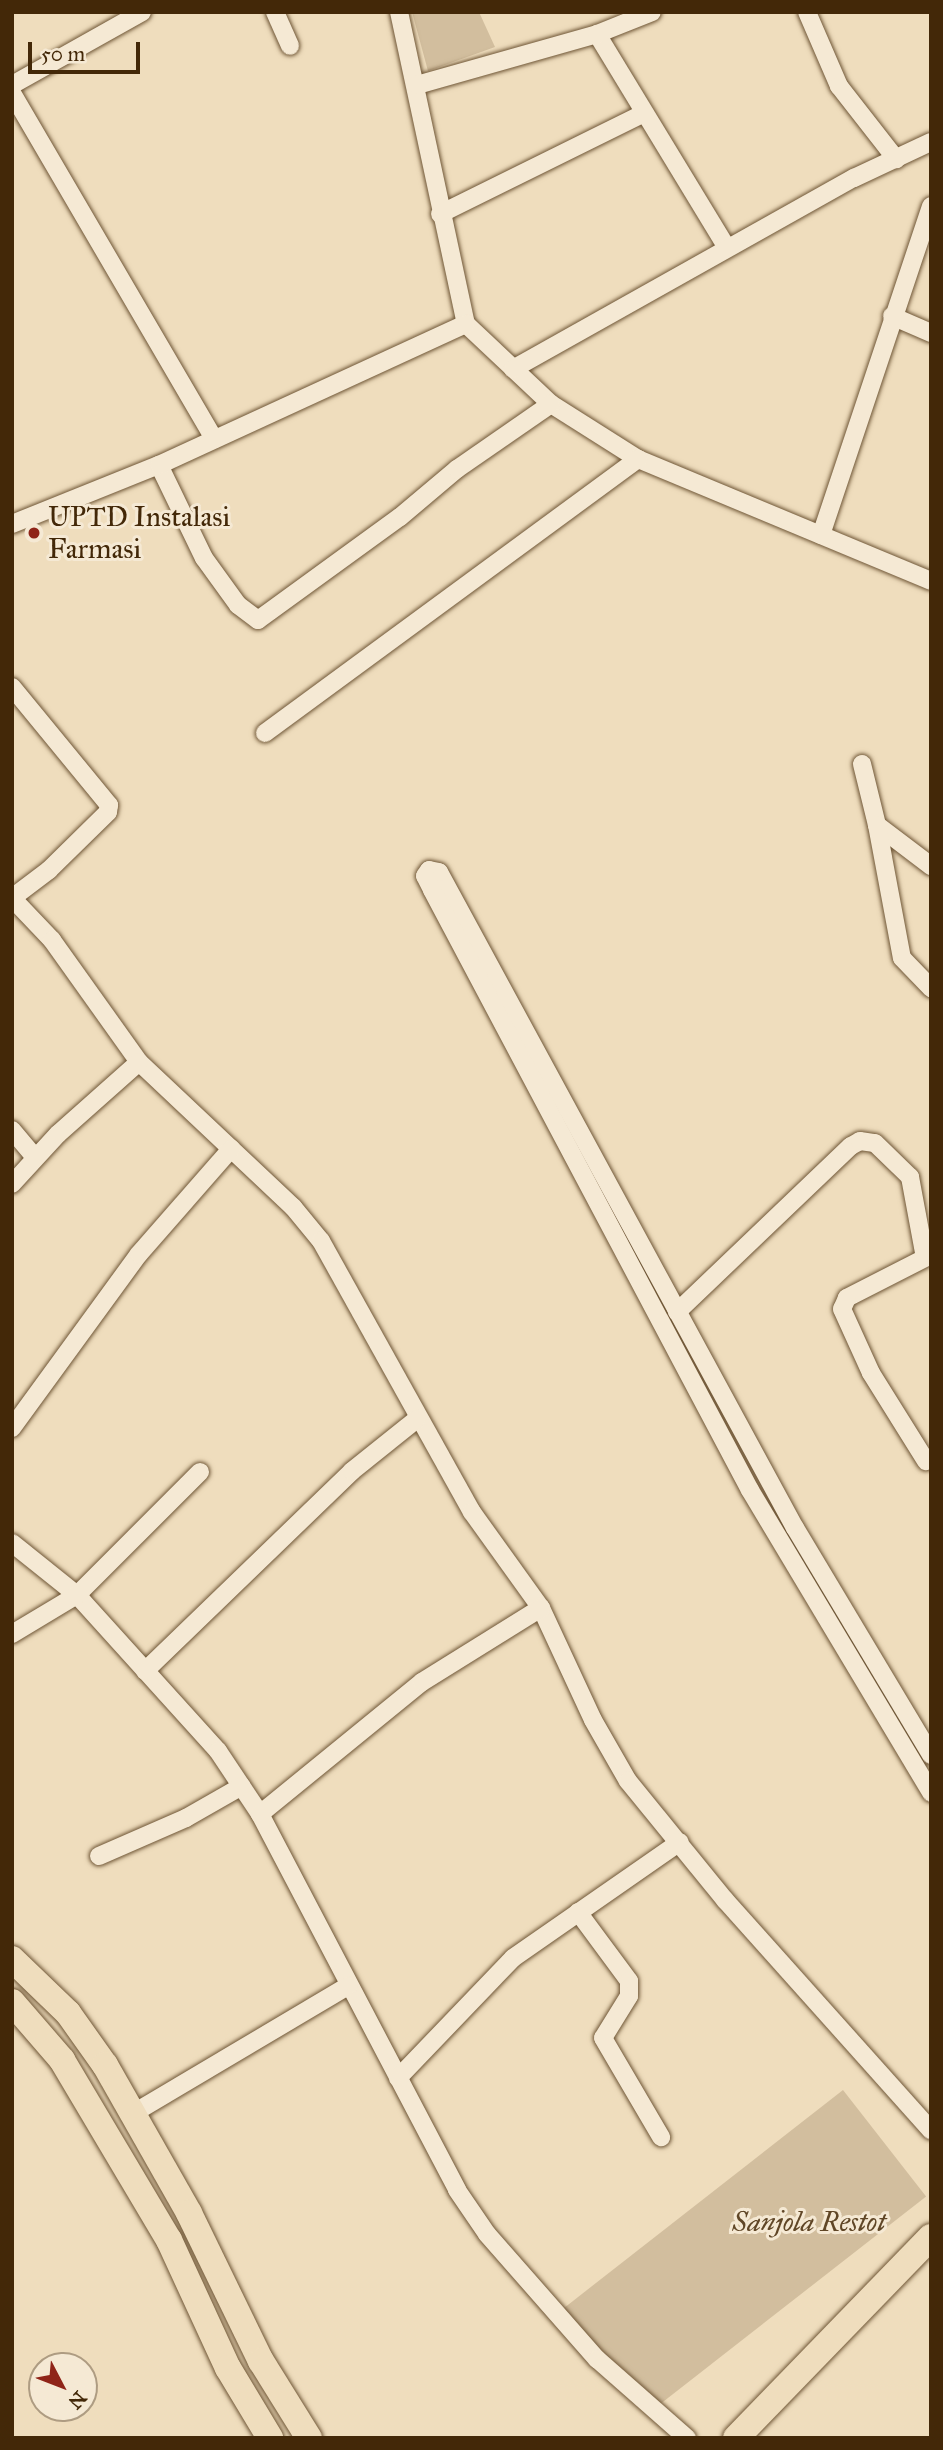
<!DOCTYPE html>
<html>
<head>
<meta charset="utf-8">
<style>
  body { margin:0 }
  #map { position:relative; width:943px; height:2450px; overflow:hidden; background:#efddbd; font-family:"IM FELL Great Primer",serif }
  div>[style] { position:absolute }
  .green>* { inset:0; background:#d2be9e; transform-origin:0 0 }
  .roads { filter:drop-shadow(0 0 2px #6e5535) drop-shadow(0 0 2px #6e5535) }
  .minor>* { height:18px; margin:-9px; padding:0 9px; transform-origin:9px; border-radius:9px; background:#f5e9d4 }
  .highway>* { height:26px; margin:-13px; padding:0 13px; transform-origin:13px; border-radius:13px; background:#efddbd }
  .dots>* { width:19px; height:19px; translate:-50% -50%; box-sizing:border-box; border:4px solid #f5e9d4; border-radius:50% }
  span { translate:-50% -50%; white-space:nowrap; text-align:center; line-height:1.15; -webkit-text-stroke:6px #f5e9d4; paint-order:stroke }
  .poi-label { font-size:28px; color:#432808 }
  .left { translate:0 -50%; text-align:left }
  .park-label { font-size:28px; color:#604626; font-style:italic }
  .frame { position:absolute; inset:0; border:14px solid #432808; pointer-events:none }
  .north { position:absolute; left:28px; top:2352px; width:70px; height:70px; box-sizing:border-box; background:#f5e9d4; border:2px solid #ae9c82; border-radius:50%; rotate:132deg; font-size:19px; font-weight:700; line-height:28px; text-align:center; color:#432808 }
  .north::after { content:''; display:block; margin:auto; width:24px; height:32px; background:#8f2418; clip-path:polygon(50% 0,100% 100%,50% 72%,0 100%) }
  .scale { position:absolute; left:28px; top:42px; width:112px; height:32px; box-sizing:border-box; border:4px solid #432808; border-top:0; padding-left:9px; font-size:21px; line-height:24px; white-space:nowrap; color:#432808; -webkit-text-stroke:5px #f5e9d4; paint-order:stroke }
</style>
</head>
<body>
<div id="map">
  <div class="green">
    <div style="clip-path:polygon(412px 12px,479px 12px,495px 47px,428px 71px)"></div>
    <div style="left:843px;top:2090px;width:135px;height:354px;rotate:52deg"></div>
  </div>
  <div class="roads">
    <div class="minor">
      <div style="left:275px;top:12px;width:37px;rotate:66deg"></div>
      <div style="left:399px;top:12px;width:319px;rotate:77.9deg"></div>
      <div style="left:466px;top:324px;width:117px;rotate:43.3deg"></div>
      <div style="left:551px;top:404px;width:103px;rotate:32.3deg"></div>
      <div style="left:638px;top:459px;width:317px;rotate:22.6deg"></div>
      <div style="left:807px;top:12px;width:81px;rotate:66.6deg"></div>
      <div style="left:839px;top:86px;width:93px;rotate:52deg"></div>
      <div style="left:597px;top:34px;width:250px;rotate:58.7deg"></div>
      <div style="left:12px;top:85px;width:149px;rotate:-29.3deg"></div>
      <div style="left:417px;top:85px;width:187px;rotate:-15.8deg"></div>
      <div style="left:597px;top:34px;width:59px;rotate:-21.8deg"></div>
      <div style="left:12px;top:93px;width:401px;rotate:59.7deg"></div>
      <div style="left:440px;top:214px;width:228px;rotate:-26.3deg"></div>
      <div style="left:892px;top:316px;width:43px;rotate:23.6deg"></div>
      <div style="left:513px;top:369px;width:391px;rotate:-29.3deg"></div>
      <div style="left:854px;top:178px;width:85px;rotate:-25.1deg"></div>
      <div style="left:159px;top:465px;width:103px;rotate:64.2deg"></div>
      <div style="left:204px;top:558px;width:58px;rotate:54.1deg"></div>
      <div style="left:238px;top:605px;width:25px;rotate:37deg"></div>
      <div style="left:258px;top:620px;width:175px;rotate:-36deg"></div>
      <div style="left:400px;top:517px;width:75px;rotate:-40.1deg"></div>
      <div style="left:457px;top:469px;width:114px;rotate:-34.7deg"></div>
      <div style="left:12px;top:524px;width:158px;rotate:-21.9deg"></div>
      <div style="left:159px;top:465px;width:338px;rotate:-24.7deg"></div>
      <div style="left:821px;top:535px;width:347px;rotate:-71.5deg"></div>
      <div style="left:12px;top:687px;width:153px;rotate:50.6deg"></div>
      <div style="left:109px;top:805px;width:7px;rotate:98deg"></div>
      <div style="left:108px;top:812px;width:83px;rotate:135.5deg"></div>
      <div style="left:49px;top:870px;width:46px;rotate:142.9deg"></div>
      <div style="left:265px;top:733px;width:463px;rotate:-36.3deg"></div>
      <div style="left:862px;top:764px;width:63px;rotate:76.2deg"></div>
      <div style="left:931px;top:866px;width:68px;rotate:-142.8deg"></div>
      <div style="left:877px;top:825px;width:135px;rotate:79.4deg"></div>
      <div style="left:902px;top:958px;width:42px;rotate:46deg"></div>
      <div style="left:12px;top:898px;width:58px;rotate:46.4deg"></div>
      <div style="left:52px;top:940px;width:150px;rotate:54.5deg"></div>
      <div style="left:139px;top:1062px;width:212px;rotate:43.3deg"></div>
      <div style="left:293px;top:1207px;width:44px;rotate:50.5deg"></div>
      <div style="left:321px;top:1241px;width:310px;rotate:60.9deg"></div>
      <div style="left:472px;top:1512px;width:118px;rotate:54.3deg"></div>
      <div style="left:541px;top:1608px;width:123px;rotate:65.1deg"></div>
      <div style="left:593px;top:1720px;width:70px;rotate:60.2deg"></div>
      <div style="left:628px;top:1781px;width:154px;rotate:50.8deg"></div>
      <div style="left:725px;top:1900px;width:309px;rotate:48.2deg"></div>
      <div style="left:12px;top:1130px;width:35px;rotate:50deg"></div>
      <div style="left:12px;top:1184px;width:68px;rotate:-47.4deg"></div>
      <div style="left:58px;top:1134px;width:108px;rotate:-41.6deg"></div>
      <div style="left:677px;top:1312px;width:240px;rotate:-43.7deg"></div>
      <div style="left:851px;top:1146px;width:10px;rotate:-29deg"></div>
      <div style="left:860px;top:1141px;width:15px;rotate:8deg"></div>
      <div style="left:875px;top:1143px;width:49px;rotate:44.2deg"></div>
      <div style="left:910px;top:1177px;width:82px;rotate:79.5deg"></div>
      <div style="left:925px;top:1258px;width:88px;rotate:152.9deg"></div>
      <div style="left:847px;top:1298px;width:12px;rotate:114deg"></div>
      <div style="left:842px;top:1309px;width:70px;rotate:65.6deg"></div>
      <div style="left:871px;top:1373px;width:104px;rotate:58deg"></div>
      <div style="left:12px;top:1428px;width:215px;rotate:-53.9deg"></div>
      <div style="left:139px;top:1254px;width:140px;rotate:-48.8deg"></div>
      <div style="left:12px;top:1543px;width:83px;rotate:38.7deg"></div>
      <div style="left:77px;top:1595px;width:210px;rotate:47.9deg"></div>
      <div style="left:218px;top:1751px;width:76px;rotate:56.3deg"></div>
      <div style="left:260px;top:1814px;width:424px;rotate:62.3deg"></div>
      <div style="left:457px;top:2190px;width:53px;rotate:55.7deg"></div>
      <div style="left:487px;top:2234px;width:167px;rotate:48.7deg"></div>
      <div style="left:597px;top:2359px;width:120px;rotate:41.3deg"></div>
      <div style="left:12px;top:1634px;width:76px;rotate:-31deg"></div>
      <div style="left:77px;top:1595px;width:174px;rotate:-45deg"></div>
      <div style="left:145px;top:1671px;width:288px;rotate:-44deg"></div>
      <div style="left:352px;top:1471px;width:83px;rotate:-38.7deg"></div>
      <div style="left:931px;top:1755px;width:265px;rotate:-120.9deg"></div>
      <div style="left:795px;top:1528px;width:746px;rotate:-118.49deg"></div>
      <div style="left:439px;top:872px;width:10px;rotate:-169deg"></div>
      <div style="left:429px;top:870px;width:7px;rotate:124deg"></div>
      <div style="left:425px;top:876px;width:16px;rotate:63deg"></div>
      <div style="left:432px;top:890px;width:679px;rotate:62.08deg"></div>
      <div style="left:750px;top:1490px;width:353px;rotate:59.1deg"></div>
      <div style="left:260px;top:1814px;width:209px;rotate:-39.2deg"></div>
      <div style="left:422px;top:1682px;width:140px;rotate:-31.9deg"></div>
      <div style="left:99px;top:1856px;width:95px;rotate:-23.6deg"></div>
      <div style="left:186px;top:1818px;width:64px;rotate:-29.7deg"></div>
      <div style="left:578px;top:1912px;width:86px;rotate:53.5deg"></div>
      <div style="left:629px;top:1981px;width:15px;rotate:90deg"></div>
      <div style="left:629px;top:1996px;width:49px;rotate:121.8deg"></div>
      <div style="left:603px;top:2038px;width:115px;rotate:59.6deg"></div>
      <div style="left:398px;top:2078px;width:166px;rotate:-46.2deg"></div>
      <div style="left:513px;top:1958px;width:203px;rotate:-34.8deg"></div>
      <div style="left:134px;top:2113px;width:249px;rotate:-30.7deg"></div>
    </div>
    <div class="highway">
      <div style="left:12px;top:1959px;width:78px;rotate:44deg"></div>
      <div style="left:68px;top:2013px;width:64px;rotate:54.6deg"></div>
      <div style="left:105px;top:2065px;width:170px;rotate:60.4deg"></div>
      <div style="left:189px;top:2213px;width:165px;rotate:64.1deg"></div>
      <div style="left:261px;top:2361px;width:91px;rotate:58.1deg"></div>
      <div style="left:12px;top:2002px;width:77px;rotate:49.2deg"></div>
      <div style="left:62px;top:2060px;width:209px;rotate:59.3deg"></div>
      <div style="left:169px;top:2240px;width:141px;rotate:65.3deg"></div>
      <div style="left:228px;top:2368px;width:82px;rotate:59deg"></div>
      <div style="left:736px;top:2438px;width:280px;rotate:-45.9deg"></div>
    </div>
  </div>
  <div class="dots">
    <div style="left:34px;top:533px;background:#8f2418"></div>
  </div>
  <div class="poi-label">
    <span class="left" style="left:48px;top:533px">UPTD Instalasi<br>Farmasi</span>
  </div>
  <div class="park-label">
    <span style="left:809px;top:2222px">Sanjola Restot</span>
  </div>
  <div class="frame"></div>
  <div class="north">N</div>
  <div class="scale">50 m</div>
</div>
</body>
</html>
